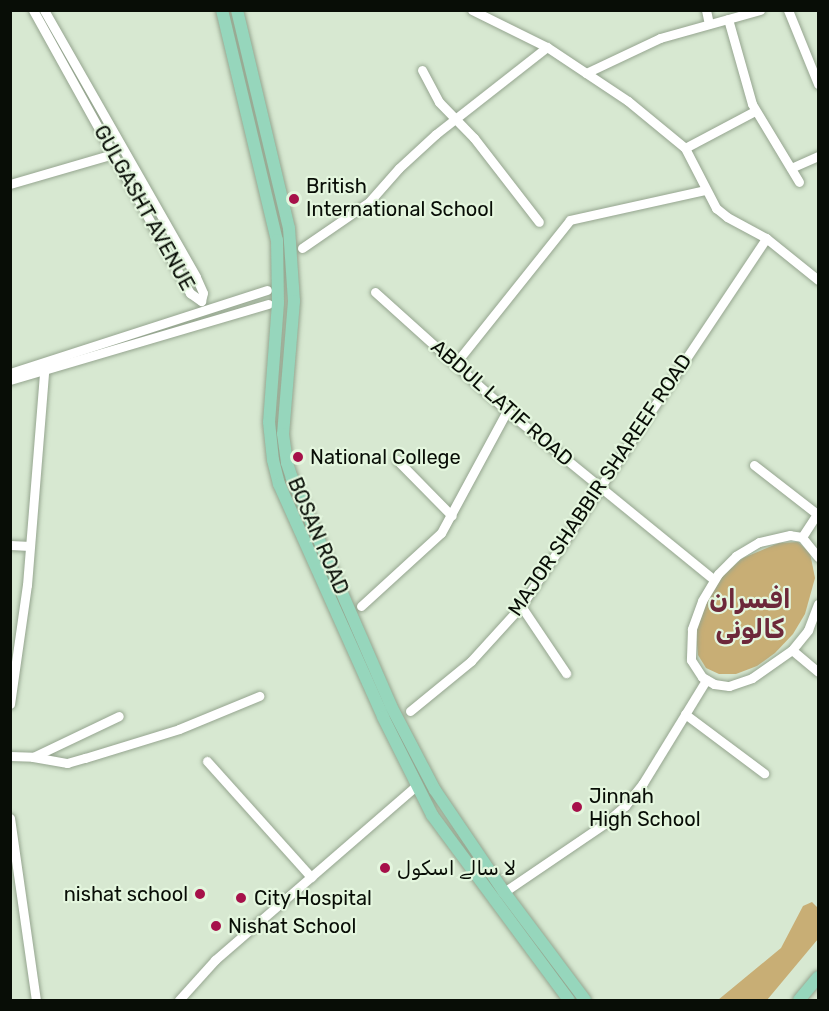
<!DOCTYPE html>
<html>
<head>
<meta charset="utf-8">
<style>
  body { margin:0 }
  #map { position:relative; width:829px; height:1011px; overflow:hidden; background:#d7e8d1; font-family:Rubik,"Noto Naskh Arabic",sans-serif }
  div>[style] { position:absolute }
  .green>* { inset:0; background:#c8ae75 }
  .roads { filter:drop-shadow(0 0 2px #95a58f) drop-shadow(0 0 2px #95a58f) }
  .minor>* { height:9px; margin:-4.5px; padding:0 4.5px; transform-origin:4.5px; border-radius:4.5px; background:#fff }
  .major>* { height:12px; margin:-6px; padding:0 6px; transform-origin:6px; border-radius:6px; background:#96d6bc }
  .dots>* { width:16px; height:16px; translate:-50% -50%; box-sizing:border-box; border:3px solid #e4f6de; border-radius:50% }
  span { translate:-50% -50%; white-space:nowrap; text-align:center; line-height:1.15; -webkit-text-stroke:4.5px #e4f6de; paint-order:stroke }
  .poi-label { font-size:20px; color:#080d06 }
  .left { translate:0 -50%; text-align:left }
  .right { translate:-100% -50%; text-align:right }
  .street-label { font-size:20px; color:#080d06 }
  .district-label { font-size:26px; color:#6d283a; font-weight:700 }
  .frame { position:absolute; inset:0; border:12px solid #080d06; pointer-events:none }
</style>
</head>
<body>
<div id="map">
  <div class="green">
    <div style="clip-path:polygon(798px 542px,810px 553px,815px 578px,805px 614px,793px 634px,775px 653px,757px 666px,736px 674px,719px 674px,706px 668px,698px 655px,696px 633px,699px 616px,718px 579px,743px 558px,779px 543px)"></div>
    <div style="clip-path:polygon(812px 902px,818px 908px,818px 939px,767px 1000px,718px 1000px,781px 948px,803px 906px)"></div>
  </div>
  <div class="roads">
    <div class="minor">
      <div style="left:33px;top:10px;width:324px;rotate:61deg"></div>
      <div style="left:190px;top:293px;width:14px;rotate:36deg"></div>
      <div style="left:44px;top:10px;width:307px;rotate:60.3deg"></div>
      <div style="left:196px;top:277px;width:17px;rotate:66deg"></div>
      <div style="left:203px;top:293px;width:8px;rotate:104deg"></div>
      <div style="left:472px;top:10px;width:84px;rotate:26.3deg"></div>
      <div style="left:547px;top:47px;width:97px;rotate:33.7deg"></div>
      <div style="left:628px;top:101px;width:74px;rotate:39.5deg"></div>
      <div style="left:685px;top:148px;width:68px;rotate:62.7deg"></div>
      <div style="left:716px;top:208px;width:14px;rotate:39deg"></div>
      <div style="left:727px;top:217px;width:44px;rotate:28.3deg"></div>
      <div style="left:766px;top:238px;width:67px;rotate:38.9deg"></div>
      <div style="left:706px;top:10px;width:14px;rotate:78deg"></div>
      <div style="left:788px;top:10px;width:80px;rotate:67.9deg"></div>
      <div style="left:728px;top:19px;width:88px;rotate:74.2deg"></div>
      <div style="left:752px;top:104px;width:91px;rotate:58.9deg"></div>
      <div style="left:422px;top:70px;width:36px;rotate:62deg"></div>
      <div style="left:439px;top:102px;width:50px;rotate:45.8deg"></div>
      <div style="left:474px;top:138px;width:106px;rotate:52.3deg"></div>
      <div style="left:586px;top:73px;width:82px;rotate:-25.3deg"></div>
      <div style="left:660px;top:38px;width:104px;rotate:-15.6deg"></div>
      <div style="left:685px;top:148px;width:79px;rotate:-27.9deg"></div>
      <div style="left:791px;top:168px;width:30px;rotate:-24deg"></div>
      <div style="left:10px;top:184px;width:107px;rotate:-16.2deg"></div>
      <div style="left:302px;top:248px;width:81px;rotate:-34.5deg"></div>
      <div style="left:369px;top:202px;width:45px;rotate:-48.6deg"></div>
      <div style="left:399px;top:168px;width:50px;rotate:-42.6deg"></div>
      <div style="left:436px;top:134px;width:141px;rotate:-38.1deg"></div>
      <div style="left:375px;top:292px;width:178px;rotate:42deg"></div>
      <div style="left:507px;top:411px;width:267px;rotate:39.2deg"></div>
      <div style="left:455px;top:364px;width:184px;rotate:-51.4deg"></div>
      <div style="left:570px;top:220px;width:138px;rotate:-12.5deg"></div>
      <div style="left:10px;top:373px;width:270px;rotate:-17.9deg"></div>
      <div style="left:10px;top:380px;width:269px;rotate:-16.4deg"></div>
      <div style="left:397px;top:460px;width:78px;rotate:45.5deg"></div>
      <div style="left:754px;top:465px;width:80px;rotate:37.9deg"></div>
      <div style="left:802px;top:537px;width:30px;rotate:-57deg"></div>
      <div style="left:10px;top:545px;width:20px;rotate:3deg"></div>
      <div style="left:818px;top:557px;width:26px;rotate:-129deg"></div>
      <div style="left:802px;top:537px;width:12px;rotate:-171deg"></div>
      <div style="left:790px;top:535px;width:32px;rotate:167deg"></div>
      <div style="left:759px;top:542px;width:27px;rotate:149deg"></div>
      <div style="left:736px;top:556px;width:25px;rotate:135deg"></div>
      <div style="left:718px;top:574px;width:31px;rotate:121deg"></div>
      <div style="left:702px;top:601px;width:30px;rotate:110deg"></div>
      <div style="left:692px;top:629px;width:31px;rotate:92deg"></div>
      <div style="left:691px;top:660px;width:20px;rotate:57deg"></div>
      <div style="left:702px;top:677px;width:14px;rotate:30deg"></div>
      <div style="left:714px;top:684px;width:15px;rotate:8deg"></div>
      <div style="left:729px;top:686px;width:24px;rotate:-19deg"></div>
      <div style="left:752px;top:678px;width:49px;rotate:-35deg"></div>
      <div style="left:792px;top:650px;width:26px;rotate:-51deg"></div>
      <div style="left:808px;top:630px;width:28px;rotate:-69deg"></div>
      <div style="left:361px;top:606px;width:108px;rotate:-42.4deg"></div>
      <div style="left:441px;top:533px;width:139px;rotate:-61.6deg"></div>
      <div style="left:521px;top:606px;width:81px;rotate:56.1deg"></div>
      <div style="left:792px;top:650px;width:34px;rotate:40deg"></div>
      <div style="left:10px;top:704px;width:120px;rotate:-81.9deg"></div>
      <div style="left:27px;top:585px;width:223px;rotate:-85.4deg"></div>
      <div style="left:410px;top:711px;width:79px;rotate:-39.3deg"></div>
      <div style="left:471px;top:661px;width:74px;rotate:-47.7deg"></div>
      <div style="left:521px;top:606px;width:442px;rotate:-56.3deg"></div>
      <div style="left:685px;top:714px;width:99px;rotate:36.8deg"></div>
      <div style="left:10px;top:756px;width:23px;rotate:2deg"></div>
      <div style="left:33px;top:757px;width:95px;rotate:-25.5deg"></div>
      <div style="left:33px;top:757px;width:35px;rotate:10deg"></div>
      <div style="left:67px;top:763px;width:19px;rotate:-16deg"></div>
      <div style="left:85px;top:758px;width:98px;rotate:-17.1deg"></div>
      <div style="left:179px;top:729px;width:87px;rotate:-22.4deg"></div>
      <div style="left:207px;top:761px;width:156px;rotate:48.1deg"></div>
      <div style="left:10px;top:818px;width:184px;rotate:81.9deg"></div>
      <div style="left:504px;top:892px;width:121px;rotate:-34.2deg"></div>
      <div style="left:604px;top:824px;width:28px;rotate:-41deg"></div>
      <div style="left:625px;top:806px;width:29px;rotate:-52deg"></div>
      <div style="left:643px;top:783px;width:121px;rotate:-58.5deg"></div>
      <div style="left:179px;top:1000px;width:54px;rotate:-48deg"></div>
      <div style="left:215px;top:960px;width:266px;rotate:-40.9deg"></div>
    </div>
    <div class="major">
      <div style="left:222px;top:10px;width:236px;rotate:76.6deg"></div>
      <div style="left:277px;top:240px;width:63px;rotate:89.1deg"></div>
      <div style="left:278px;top:303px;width:119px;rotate:94.3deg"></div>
      <div style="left:269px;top:422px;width:38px;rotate:84deg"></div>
      <div style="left:273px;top:460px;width:25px;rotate:76deg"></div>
      <div style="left:279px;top:484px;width:255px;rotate:65.9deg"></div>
      <div style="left:383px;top:717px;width:110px;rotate:63.4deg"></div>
      <div style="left:432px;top:815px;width:230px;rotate:53.5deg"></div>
      <div style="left:237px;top:10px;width:224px;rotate:76.6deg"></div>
      <div style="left:289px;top:228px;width:73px;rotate:86.1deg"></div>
      <div style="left:294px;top:301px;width:133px;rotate:94.7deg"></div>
      <div style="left:283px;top:434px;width:29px;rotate:82deg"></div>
      <div style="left:287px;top:463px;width:16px;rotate:72deg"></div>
      <div style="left:292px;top:478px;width:249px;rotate:66.5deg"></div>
      <div style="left:391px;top:706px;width:95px;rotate:62.4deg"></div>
      <div style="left:435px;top:790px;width:123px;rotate:55.9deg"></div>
      <div style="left:504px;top:892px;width:135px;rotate:53.1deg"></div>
      <div style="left:799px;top:1000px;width:30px;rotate:-50deg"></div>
    </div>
  </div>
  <div class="dots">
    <div style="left:294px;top:199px;background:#a6114a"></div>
    <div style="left:298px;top:457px;background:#a6114a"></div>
    <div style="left:577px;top:807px;background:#a6114a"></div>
    <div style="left:385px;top:868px;background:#a6114a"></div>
    <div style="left:200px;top:894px;background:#a6114a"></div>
    <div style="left:241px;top:898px;background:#a6114a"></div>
    <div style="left:216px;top:926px;background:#a6114a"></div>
  </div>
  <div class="poi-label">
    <span class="left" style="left:306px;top:198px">British<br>International School</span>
    <span class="left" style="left:310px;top:457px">National College</span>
    <span class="left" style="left:589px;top:808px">Jinnah<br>High School</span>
    <span class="left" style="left:397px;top:868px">لا سالے اسکول</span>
    <span class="right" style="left:188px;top:894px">nishat school</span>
    <span class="left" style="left:254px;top:898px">City Hospital</span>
    <span class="left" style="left:228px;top:926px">Nishat School</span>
  </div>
  <div class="street-label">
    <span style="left:144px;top:208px;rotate:61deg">GULGASHT AVENUE</span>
    <span style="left:502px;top:403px;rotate:41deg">ABDUL LATIF ROAD</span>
    <span style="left:600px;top:485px;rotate:-56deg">MAJOR SHABBIR SHAREEF ROAD</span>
    <span style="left:318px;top:536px;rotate:67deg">BOSAN ROAD</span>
  </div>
  <div class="district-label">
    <span style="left:750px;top:615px">افسران<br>کالونی</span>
  </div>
  <div class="frame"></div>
</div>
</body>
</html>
